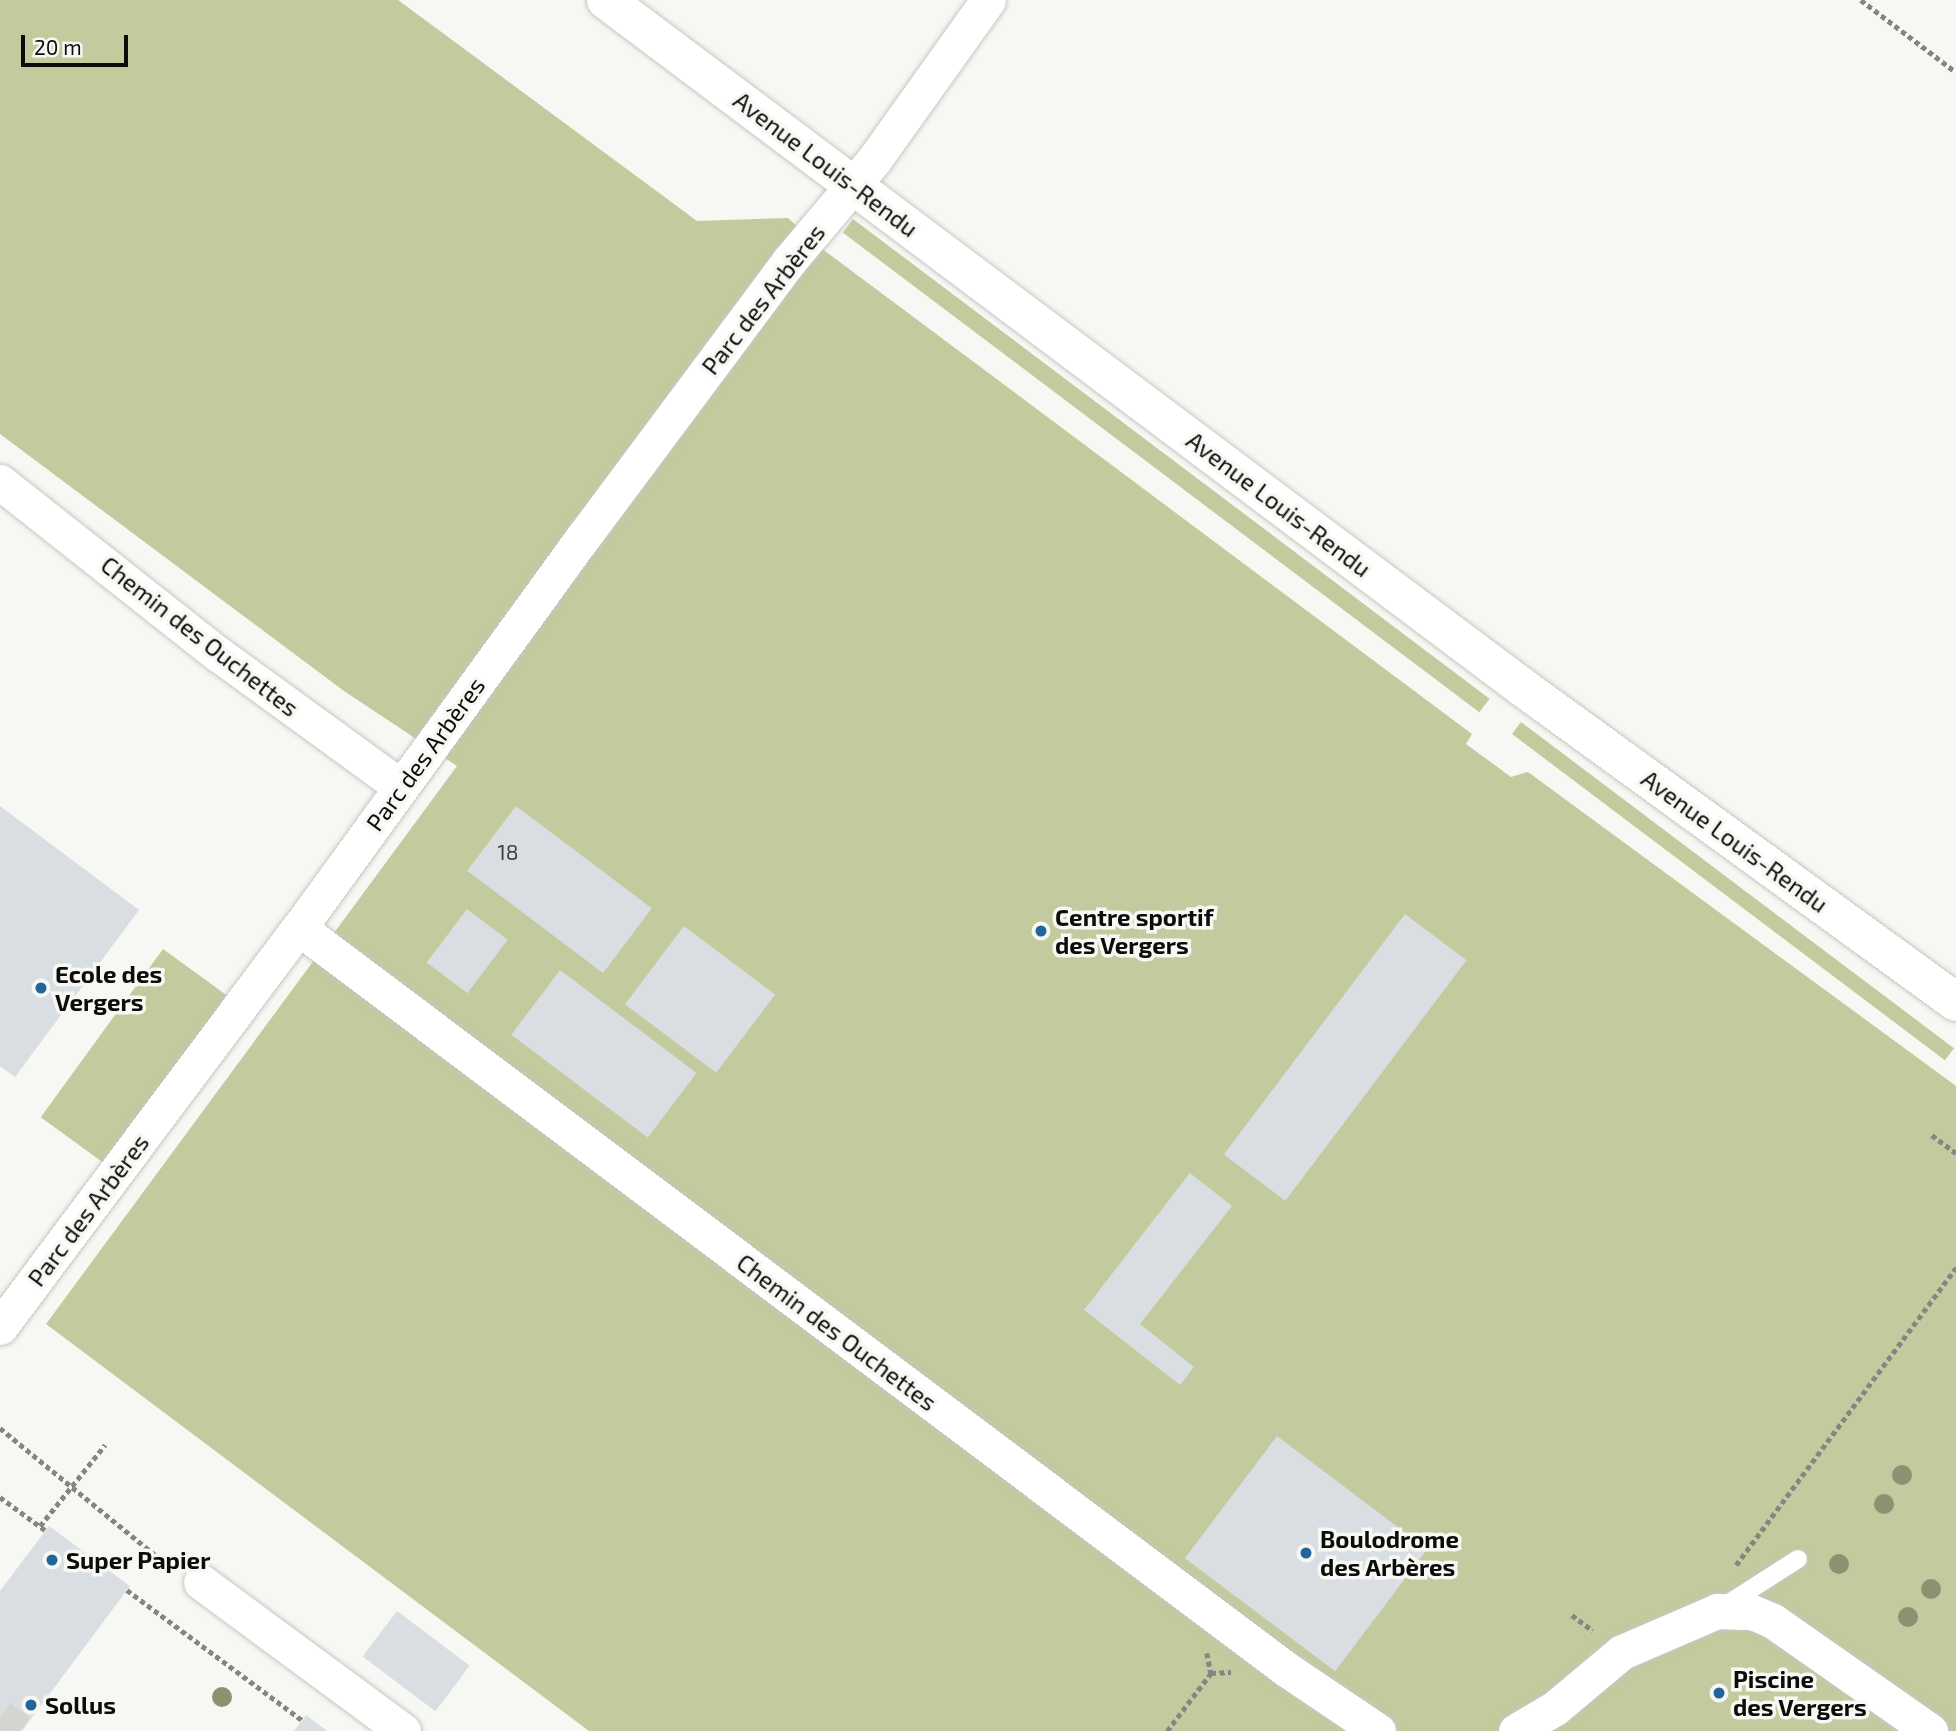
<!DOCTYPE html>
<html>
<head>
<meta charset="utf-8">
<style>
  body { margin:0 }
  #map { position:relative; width:1956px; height:1731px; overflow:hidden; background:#f7f8f3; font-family:"Exo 2",sans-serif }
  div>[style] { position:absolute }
  .green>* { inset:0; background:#c3ca9d; transform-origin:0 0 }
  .building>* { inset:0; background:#d9dee2; transform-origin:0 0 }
  .street-tunnel>* { height:35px; margin-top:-17.5px; transform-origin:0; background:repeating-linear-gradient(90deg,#d4d5d0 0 35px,transparent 0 53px) }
  .path>* { height:4.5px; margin-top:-2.25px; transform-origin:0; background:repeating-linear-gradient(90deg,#858682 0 5px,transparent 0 8.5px) }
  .roads { filter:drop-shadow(0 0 2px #c6c7c1) drop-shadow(0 0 2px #c6c7c1) }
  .lane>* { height:18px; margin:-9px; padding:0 9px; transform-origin:9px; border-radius:9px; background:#fff }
  .street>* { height:35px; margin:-17.5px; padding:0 17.5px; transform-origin:17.5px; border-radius:17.5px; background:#fff }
  .secondary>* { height:38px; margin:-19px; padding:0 19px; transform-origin:19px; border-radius:19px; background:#fff }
  .trees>* { width:20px; height:20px; margin:-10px; border-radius:50%; background:#8e9171 }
  .dots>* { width:19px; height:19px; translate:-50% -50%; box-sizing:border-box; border:4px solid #f7f8f3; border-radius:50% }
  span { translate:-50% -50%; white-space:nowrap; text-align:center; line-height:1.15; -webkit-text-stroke:7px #f7f8f3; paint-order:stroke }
  .number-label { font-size:21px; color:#3f4040 }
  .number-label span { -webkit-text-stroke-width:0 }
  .street-label { font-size:24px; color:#0c0c0a }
  .poi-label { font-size:24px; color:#0c0c0a; font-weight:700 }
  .left { translate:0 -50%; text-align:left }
  .scale { position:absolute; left:21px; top:35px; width:107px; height:32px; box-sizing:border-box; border:4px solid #0c0c0a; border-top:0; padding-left:9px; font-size:21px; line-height:24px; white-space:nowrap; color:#0c0c0a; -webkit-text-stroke:5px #f7f8f3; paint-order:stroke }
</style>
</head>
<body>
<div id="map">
  <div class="green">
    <div style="clip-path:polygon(0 0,398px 0,697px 221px,788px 218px,825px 251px,1472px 734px,1466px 744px,1511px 777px,1528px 772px,1956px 1086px,1956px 1731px,589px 1731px,46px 1324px,457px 766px,344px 691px,0 434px)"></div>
    <div style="left:853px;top:219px;width:797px;height:17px;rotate:37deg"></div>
    <div style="left:1521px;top:722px;width:542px;height:15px;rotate:37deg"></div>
    <div style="left:163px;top:949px;width:83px;height:208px;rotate:36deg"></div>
  </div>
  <div class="building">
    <div style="clip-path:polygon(0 806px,139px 910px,15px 1077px,0 1066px)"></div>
    <div style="left:516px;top:806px;width:170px;height:81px;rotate:37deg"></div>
    <div style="left:467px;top:909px;width:51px;height:67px;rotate:37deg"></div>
    <div style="left:1405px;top:914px;width:77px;height:301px;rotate:37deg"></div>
    <div style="left:684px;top:926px;width:114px;height:98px;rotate:37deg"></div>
    <div style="left:560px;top:970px;width:171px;height:81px;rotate:37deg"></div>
    <div style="clip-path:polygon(1190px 1173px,1232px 1206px,1140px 1324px,1194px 1367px,1180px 1385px,1084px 1310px)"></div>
    <div style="left:1277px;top:1436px;width:188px;height:153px;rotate:37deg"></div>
    <div style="clip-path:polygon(49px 1526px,130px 1586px,22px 1731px,0 1731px,0 1591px)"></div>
    <div style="left:397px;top:1611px;width:91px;height:57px;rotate:37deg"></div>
    <div style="clip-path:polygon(306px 1715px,327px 1731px,294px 1731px)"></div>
  </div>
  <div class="street-tunnel">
    <div style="left:0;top:1717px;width:24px;rotate:36deg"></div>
  </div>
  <div class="path">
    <div style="left:1861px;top:0;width:119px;rotate:37.2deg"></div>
    <div style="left:1932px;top:1135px;width:30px;rotate:37deg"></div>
    <div style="left:0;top:1428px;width:220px;rotate:39.3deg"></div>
    <div style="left:0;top:1497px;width:56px;rotate:36.3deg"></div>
    <div style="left:40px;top:1526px;width:104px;rotate:-51.3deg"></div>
    <div style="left:1736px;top:1565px;width:370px;rotate:-53.5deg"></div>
    <div style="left:127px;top:1590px;width:218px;rotate:36.6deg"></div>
    <div style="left:1572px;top:1615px;width:26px;rotate:37deg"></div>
    <div style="left:1207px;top:1653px;width:20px;rotate:79deg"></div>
    <div style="left:1167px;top:1731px;width:73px;rotate:-52.8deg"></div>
    <div style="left:1211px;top:1673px;width:20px;rotate:-3deg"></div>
  </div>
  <div class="roads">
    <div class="lane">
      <div style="left:1723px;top:1607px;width:89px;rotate:-32.6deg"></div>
    </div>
    <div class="street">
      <div style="left:0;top:482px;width:278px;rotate:38.3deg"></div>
      <div style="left:218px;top:654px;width:226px;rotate:36deg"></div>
      <div style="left:299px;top:928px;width:1234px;rotate:36.9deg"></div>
      <div style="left:1286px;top:1669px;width:111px;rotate:34deg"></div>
      <div style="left:0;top:1327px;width:499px;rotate:-53.2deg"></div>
      <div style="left:299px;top:928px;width:485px;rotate:-54deg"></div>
      <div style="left:584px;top:536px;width:343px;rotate:-53.3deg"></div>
      <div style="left:789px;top:261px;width:132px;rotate:-49.9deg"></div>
      <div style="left:874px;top:160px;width:196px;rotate:-54.5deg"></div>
      <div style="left:201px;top:1582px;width:251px;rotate:36.4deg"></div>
      <div style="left:1516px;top:1731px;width:45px;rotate:-30.5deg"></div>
      <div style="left:1555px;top:1708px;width:87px;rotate:-39.9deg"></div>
      <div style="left:1622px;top:1652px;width:103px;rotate:-23.3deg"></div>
      <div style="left:1717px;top:1611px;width:35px;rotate:2deg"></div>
      <div style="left:1752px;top:1612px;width:23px;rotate:23deg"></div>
      <div style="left:1773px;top:1621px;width:192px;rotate:35deg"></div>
    </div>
    <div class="secondary">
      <div style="left:606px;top:0;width:1145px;rotate:36.87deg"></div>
      <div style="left:1522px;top:687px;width:536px;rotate:35.97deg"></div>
    </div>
  </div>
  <div class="trees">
    <div style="left:1902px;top:1475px"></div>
    <div style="left:1884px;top:1504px"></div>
    <div style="left:1839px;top:1564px"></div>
    <div style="left:1931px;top:1589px"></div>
    <div style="left:1908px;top:1617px"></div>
    <div style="left:222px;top:1697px"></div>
  </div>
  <div class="dots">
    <div style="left:1041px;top:931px;background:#21659a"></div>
    <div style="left:41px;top:988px;background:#21659a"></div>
    <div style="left:1306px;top:1553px;background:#21659a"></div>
    <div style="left:52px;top:1560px;background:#21659a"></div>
    <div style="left:1719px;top:1693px;background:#21659a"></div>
    <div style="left:31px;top:1705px;background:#21659a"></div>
  </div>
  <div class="number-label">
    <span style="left:508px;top:852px">18</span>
  </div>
  <div class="street-label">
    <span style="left:826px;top:164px;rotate:37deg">Avenue Louis-Rendu</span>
    <span style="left:763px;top:299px;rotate:-52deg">Parc des Arbères</span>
    <span style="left:1279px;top:504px;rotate:37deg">Avenue Louis-Rendu</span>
    <span style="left:200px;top:636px;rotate:38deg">Chemin des Ouchettes</span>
    <span style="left:425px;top:754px;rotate:-54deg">Parc des Arbères</span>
    <span style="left:1735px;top:841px;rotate:36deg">Avenue Louis-Rendu</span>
    <span style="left:88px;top:1210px;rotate:-53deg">Parc des Arbères</span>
    <span style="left:837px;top:1332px;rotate:37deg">Chemin des Ouchettes</span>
  </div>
  <div class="poi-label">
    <span class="left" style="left:1055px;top:931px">Centre sportif<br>des Vergers</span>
    <span class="left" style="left:55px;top:988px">Ecole des<br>Vergers</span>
    <span class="left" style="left:1320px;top:1553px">Boulodrome<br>des Arbères</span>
    <span class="left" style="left:66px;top:1560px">Super Papier</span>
    <span class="left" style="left:1733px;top:1693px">Piscine<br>des Vergers</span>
    <span class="left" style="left:45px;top:1705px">Sollus</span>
  </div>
  <div class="scale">20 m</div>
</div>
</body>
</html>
